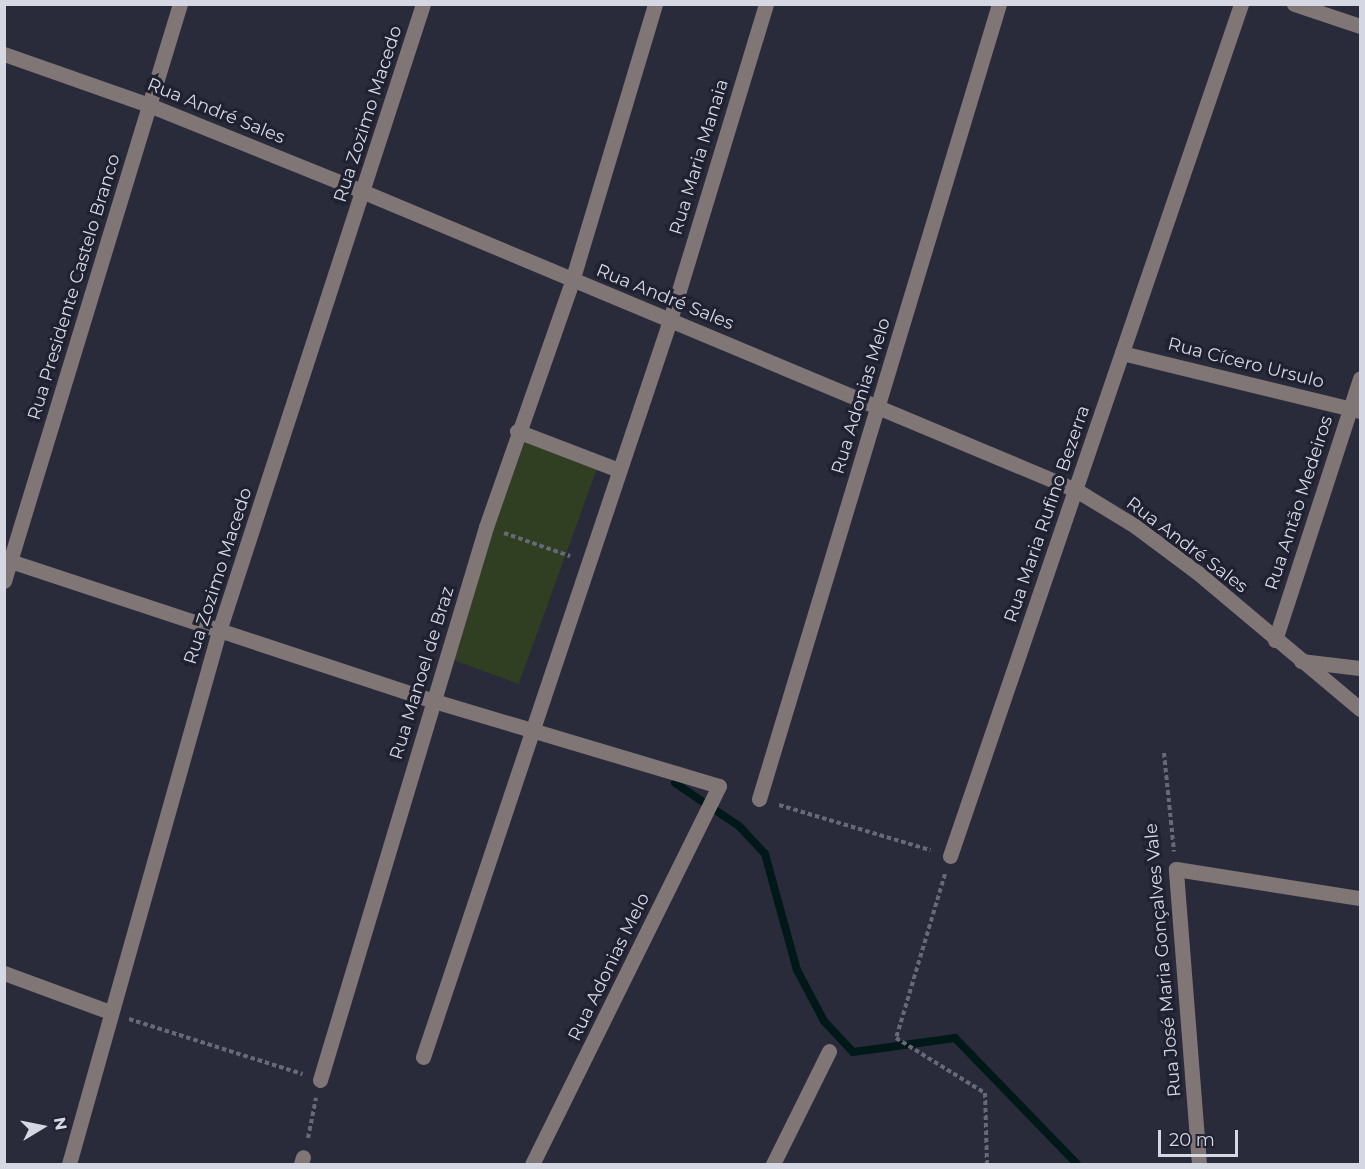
<!DOCTYPE html>
<html>
<head>
<meta charset="utf-8">
<style>
  body { margin:0 }
  #map { position:relative; width:1365px; height:1169px; overflow:hidden; background:#292b3b; font-family:Montserrat,sans-serif }
  div>[style] { position:absolute }
  .green>* { inset:0; background:#303f22; transform-origin:0 0 }
  .stream>* { height:8px; margin:-4px; padding:0 4px; transform-origin:4px; border-radius:4px; background:#001818 }
  .path>* { height:4px; margin-top:-2px; transform-origin:0; background:repeating-linear-gradient(90deg,#676977 0 4.5px,transparent 0 7.5px) }
  .minor>* { height:15px; margin:-7.5px; padding:0 7.5px; transform-origin:7.5px; border-radius:7.5px; background:#817676 }
  span { translate:-50% -50%; white-space:nowrap; text-align:center; line-height:1.15; -webkit-text-stroke:6px #1f2131; paint-order:stroke }
  .street-label { font-size:18px; color:#d5d7e2 }
  .frame { position:absolute; inset:0; border:6px solid #d5d7e2; pointer-events:none }
  .north { position:absolute; left:12px; top:1097px; width:60px; height:60px; -webkit-text-stroke:4px #1f2131; paint-order:stroke; rotate:80deg; font-size:16px; font-weight:700; line-height:24px; text-align:center; color:#d5d7e2 }
  .north::after { content:''; display:block; margin:auto; width:21px; height:27px; background:#d5d7e2; clip-path:polygon(50% 0,100% 100%,50% 72%,0 100%) }
  .scale { position:absolute; left:1158px; top:1130px; width:80px; height:27px; box-sizing:border-box; border:3px solid #d5d7e2; border-top:0; padding-left:8px; font-size:18px; line-height:21px; white-space:nowrap; color:#d5d7e2; -webkit-text-stroke:4px #1f2131; paint-order:stroke }
</style>
</head>
<body>
<div id="map">
  <div class="green">
    <div style="left:528px;top:433px;width:77px;height:239px;rotate:20deg"></div>
  </div>
  <div class="stream">
    <div style="left:675px;top:783px;width:77px;rotate:33.9deg"></div>
    <div style="left:739px;top:826px;width:38px;rotate:47deg"></div>
    <div style="left:765px;top:854px;width:120px;rotate:74.6deg"></div>
    <div style="left:797px;top:970px;width:58px;rotate:62.1deg"></div>
    <div style="left:824px;top:1021px;width:42px;rotate:46.9deg"></div>
    <div style="left:853px;top:1052px;width:103px;rotate:-7.8deg"></div>
    <div style="left:955px;top:1038px;width:175px;rotate:45.9deg"></div>
  </div>
  <div class="path">
    <div style="left:504px;top:533px;width:70px;rotate:19.2deg"></div>
    <div style="left:1164px;top:753px;width:99px;rotate:84.2deg"></div>
    <div style="left:779px;top:805px;width:158px;rotate:16.6deg"></div>
    <div style="left:945px;top:874px;width:171px;rotate:106.6deg"></div>
    <div style="left:896px;top:1038px;width:105px;rotate:31.7deg"></div>
    <div style="left:985px;top:1093px;width:71px;rotate:88.4deg"></div>
    <div style="left:129px;top:1019px;width:182px;rotate:17.6deg"></div>
    <div style="left:308px;top:1138px;width:41px;rotate:-78.7deg"></div>
  </div>
  <div class="minor">
    <div style="left:1294px;top:4px;width:70px;rotate:18.4deg"></div>
    <div style="left:4px;top:54px;width:154px;rotate:19.4deg"></div>
    <div style="left:149px;top:105px;width:232px;rotate:22deg"></div>
    <div style="left:364px;top:192px;width:772px;rotate:22.71deg"></div>
    <div style="left:1076px;top:490px;width:69px;rotate:31.4deg"></div>
    <div style="left:1135px;top:526px;width:79px;rotate:36.7deg"></div>
    <div style="left:1198px;top:573px;width:212px;rotate:40deg"></div>
    <div style="left:1122px;top:353px;width:245px;rotate:13.7deg"></div>
    <div style="left:517px;top:431px;width:109px;rotate:20.9deg"></div>
    <div style="left:4px;top:559px;width:453px;rotate:18.3deg"></div>
    <div style="left:434px;top:701px;width:297px;rotate:16.6deg"></div>
    <div style="left:719px;top:786px;width:422px;rotate:116.3deg"></div>
    <div style="left:4px;top:581px;width:603px;rotate:-73.04deg"></div>
    <div style="left:1275px;top:640px;width:275px;rotate:-72deg"></div>
    <div style="left:1301px;top:661px;width:59px;rotate:6.8deg"></div>
    <div style="left:759px;top:799px;width:830px;rotate:-73.2deg"></div>
    <div style="left:950px;top:856px;width:900px;rotate:-71.14deg"></div>
    <div style="left:4px;top:973px;width:113px;rotate:20.2deg"></div>
    <div style="left:423px;top:1057px;width:777px;rotate:-71.47deg"></div>
    <div style="left:670px;top:320px;width:330px;rotate:-73.1deg"></div>
    <div style="left:320px;top:1080px;width:577px;rotate:-73.29deg"></div>
    <div style="left:486px;top:527px;width:261px;rotate:-70.7deg"></div>
    <div style="left:572px;top:281px;width:289px;rotate:-73.3deg"></div>
    <div style="left:69px;top:1164px;width:554px;rotate:-74.28deg"></div>
    <div style="left:219px;top:631px;width:659px;rotate:-71.98deg"></div>
    <div style="left:301px;top:1164px;width:7px;rotate:-74deg"></div>
    <div style="left:773px;top:1164px;width:126px;rotate:-63.6deg"></div>
    <div style="left:1199px;top:1164px;width:296px;rotate:-94.5deg"></div>
    <div style="left:1176px;top:869px;width:186px;rotate:9deg"></div>
  </div>
  <div class="street-label">
    <span style="left:216px;top:111px;rotate:22deg">Rua André Sales</span>
    <span style="left:368px;top:114px;rotate:-72deg">Rua Zozimo Macedo</span>
    <span style="left:699px;top:157px;rotate:-73deg">Rua Maria Manaia</span>
    <span style="left:74px;top:287px;rotate:-73deg">Rua Presidente Castelo Branco</span>
    <span style="left:665px;top:297px;rotate:22deg">Rua André Sales</span>
    <span style="left:1246px;top:363px;rotate:14deg">Rua Cícero Ursulo</span>
    <span style="left:861px;top:396px;rotate:-73deg">Rua Adonias Melo</span>
    <span style="left:1299px;top:503px;rotate:-72deg">Rua Antão Medeiros</span>
    <span style="left:1047px;top:514px;rotate:-71deg">Rua Maria Rufino Bezerra</span>
    <span style="left:1187px;top:545px;rotate:37deg">Rua André Sales</span>
    <span style="left:218px;top:576px;rotate:-72deg">Rua Zozimo Macedo</span>
    <span style="left:422px;top:673px;rotate:-73deg">Rua Manoel de Braz</span>
    <span style="left:1163px;top:960px;rotate:-95deg">Rua José Maria Gonçalves Vale</span>
    <span style="left:609px;top:967px;rotate:-64deg">Rua Adonias Melo</span>
  </div>
  <div class="frame"></div>
  <div class="north">N</div>
  <div class="scale">20 m</div>
</div>
</body>
</html>
